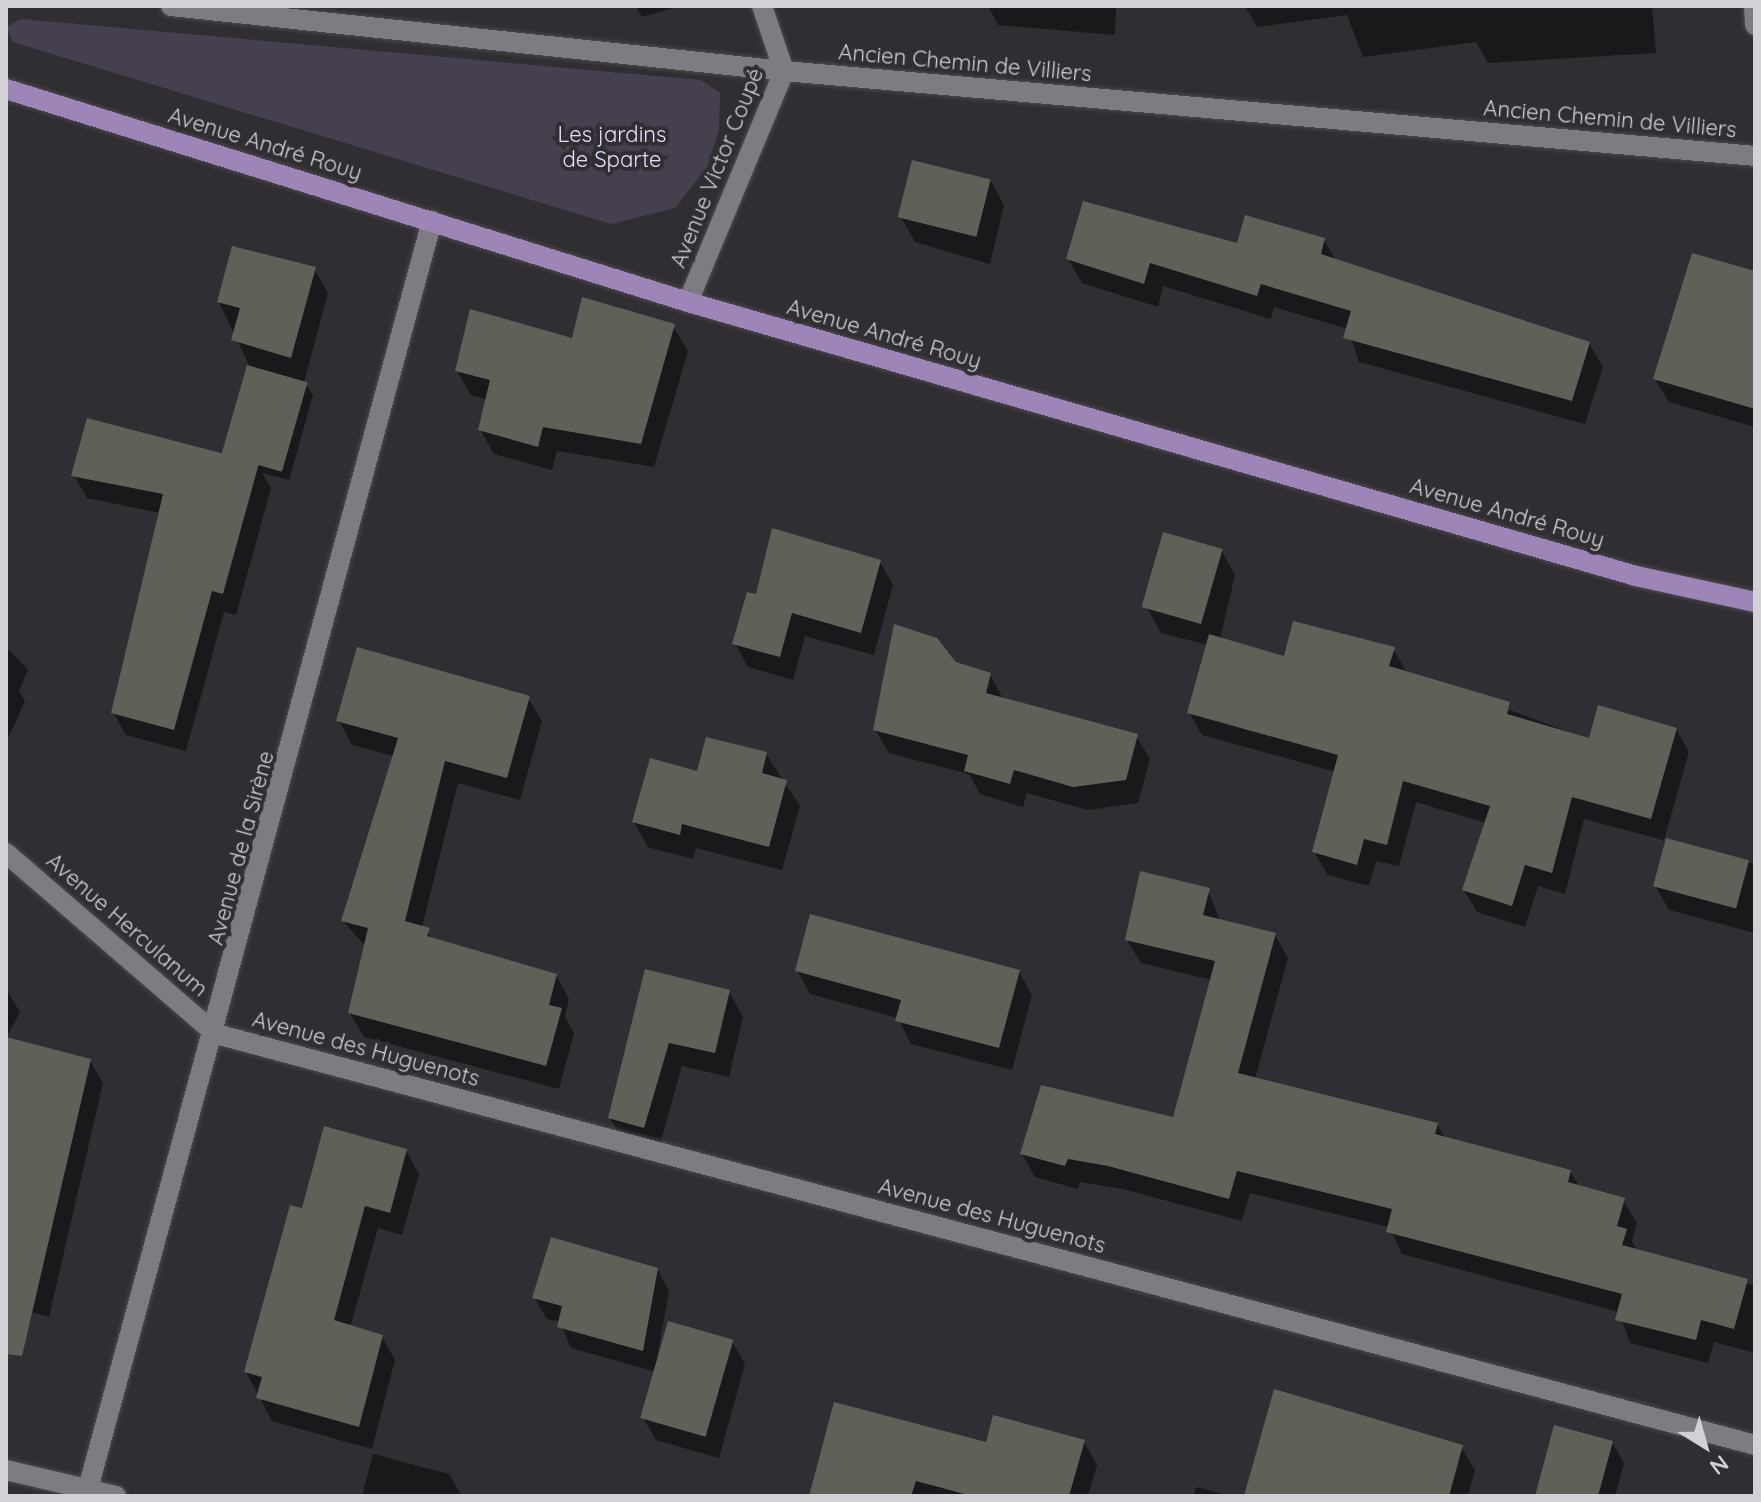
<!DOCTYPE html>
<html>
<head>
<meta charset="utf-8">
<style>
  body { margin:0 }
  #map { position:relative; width:1761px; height:1502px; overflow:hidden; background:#302d33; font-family:Quicksand,sans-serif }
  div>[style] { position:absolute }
  .green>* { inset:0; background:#46404e }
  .shadow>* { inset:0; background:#0007 }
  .building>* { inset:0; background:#616058; transform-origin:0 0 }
  .roads { filter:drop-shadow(0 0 2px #4c4a4f) drop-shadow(0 0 2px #4c4a4f) }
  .minor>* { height:20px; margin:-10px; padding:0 10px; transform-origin:10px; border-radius:10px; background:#7e7b83 }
  .major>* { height:20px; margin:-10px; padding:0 10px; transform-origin:10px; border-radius:10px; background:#9d85b8 }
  span { translate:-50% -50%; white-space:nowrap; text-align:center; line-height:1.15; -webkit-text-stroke:8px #302d33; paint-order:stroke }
  .street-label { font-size:22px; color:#d3d1d5 }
  .park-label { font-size:22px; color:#e9dcfa }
  .frame { position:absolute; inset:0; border:8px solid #d3d1d5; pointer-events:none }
  .north { position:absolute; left:1665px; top:1406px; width:80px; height:80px; -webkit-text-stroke:6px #302d33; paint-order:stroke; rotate:143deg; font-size:22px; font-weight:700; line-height:32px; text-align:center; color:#d3d1d5 }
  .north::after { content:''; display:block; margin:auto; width:28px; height:36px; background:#d3d1d5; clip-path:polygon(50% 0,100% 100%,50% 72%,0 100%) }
</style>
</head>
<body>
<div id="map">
  <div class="green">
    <div style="clip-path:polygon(21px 19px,701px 80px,720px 93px,719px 130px,707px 167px,675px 208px,611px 224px,13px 42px,6px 27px)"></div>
  </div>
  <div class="shadow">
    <div style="clip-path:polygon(636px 6px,680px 6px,642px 17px)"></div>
    <div style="clip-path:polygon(988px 6px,1116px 6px,1115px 35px,998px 25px)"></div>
    <div style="clip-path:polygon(1245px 6px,1652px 6px,1656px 53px,1488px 63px,1476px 42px,1363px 57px,1347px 15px,1257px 27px)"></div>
    <div style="clip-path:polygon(990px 180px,1004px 205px,990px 264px,915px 242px,901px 217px)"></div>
    <div style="clip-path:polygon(1324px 240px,1337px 262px,1589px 343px,1603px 367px,1585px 424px,1359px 362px,1348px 329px,1274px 307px,1271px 319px,1163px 286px,1158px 307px,1082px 283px,1068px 259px)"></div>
    <div style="clip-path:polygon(314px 269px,328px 293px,304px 382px,313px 395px,289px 480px,262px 473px,271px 488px,236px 615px,224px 612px,186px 751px,126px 735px,113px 712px,160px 513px,87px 498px,74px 475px,223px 456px,249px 365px,219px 302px)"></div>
    <div style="clip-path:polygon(1755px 273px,1755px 427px,1669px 402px,1655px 379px)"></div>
    <div style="clip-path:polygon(673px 326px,688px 351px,654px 467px,557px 451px,552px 470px,494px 454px,480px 429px,487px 400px,471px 395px,457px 371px,573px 340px)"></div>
    <div style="clip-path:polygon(1221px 550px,1235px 575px,1220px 639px,1285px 658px,1393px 649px,1406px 671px,1590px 740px,1676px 729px,1689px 752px,1664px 840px,1755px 864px,1755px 933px,1669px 910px,1656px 887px,1667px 841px,1584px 819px,1565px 894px,1538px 886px,1525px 927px,1477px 912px,1464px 890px,1486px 823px,1416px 802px,1399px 866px,1376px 861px,1369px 886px,1328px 875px,1314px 852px,1336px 772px,1202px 735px,1189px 712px,1208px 645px,1161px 633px,1147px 608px)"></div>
    <div style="clip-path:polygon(880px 562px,893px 585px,874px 655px,805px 636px,793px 680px,748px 667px,735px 643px,757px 596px)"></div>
    <div style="clip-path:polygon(6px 647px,28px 670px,19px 691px,25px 701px,6px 743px)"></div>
    <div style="clip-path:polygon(955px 664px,990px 674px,1003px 699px,1136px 736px,1150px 759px,1138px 803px,1088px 810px,1027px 793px,1023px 807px,980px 794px,969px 774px,889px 753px,875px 729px)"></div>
    <div style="clip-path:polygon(528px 698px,542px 721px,520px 800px,458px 783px,422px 927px,435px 941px,556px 975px,569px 999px,565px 1017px,574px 1033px,559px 1089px,364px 1037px,350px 1013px,366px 947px,343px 921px,394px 756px,352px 745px,339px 721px)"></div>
    <div style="clip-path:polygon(766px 754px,800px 806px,782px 870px,696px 848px,693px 859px,648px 847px,634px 822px,698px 773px)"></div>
    <div style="clip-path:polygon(1208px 890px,1220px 921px,1275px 935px,1288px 958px,1255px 1079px,1437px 1124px,1445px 1138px,1570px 1171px,1580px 1188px,1623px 1200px,1637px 1223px,1632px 1241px,1638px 1252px,1755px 1286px,1755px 1353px,1714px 1342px,1708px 1363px,1630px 1343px,1619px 1312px,1402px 1254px,1389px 1227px,1250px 1193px,1242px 1221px,1123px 1189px,1080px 1182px,1078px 1189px,1035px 1177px,1022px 1154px,1175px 1119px,1212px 980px,1141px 963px,1127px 940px)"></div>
    <div style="clip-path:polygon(797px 970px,1019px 972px,1032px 995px,1012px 1070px,911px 1044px,898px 1018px,810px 994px)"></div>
    <div style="clip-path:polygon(647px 971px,729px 992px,743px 1017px,729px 1077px,682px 1066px,658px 1151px,624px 1142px,610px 1118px)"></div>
    <div style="clip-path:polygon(6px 989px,20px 1012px,6px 1038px)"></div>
    <div style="clip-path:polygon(6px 1039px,90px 1061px,103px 1083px,49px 1317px,6px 1305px)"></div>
    <div style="clip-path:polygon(406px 1151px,419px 1174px,402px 1235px,378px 1228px,350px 1328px,382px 1337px,395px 1360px,372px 1449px,272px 1421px,246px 1372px,303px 1210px)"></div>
    <div style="clip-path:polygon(657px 1269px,669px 1291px,657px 1358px,732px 1341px,745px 1364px,719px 1458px,656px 1440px,643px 1418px,656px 1372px,571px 1348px,560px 1322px,547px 1319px,534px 1297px)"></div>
    <div style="clip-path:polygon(1084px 1442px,1097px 1465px,1088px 1496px,811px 1496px,987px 1444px)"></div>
    <div style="clip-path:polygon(1612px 1442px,1624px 1463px,1615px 1496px,1537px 1496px)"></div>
    <div style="clip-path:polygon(1461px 1447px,1475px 1470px,1468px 1496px,1293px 1496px)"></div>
    <div style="clip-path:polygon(373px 1454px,449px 1474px,462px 1496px,362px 1496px)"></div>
    <div style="clip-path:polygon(1196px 1487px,1231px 1496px,1194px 1496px)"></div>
  </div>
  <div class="building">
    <div style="left:912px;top:160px;width:81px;height:59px;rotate:14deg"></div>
    <div style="clip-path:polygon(1083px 201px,1237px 243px,1245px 215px,1325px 238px,1321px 254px,1590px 342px,1572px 401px,1343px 338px,1351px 311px,1261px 284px,1257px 296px,1150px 263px,1144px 284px,1066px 259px)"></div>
    <div style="clip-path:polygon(232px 246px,316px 267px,291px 358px,231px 340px,240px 308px,217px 302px)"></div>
    <div style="clip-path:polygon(1692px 253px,1755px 271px,1755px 409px,1653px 379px)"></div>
    <div style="clip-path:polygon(582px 297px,675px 324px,641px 444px,543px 427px,538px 447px,478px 430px,490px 380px,455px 371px,470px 309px,572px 338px)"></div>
    <div style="left:247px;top:365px;width:63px;height:93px;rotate:16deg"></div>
    <div style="clip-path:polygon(87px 418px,259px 463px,223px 594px,212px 591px,174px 730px,111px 713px,163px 494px,71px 476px)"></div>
    <div style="clip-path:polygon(772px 528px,881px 560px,861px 633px,792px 613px,780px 657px,732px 644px,747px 592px,756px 594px)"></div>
    <div style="left:1163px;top:532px;width:62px;height:78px;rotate:16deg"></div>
    <div style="clip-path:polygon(1293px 621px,1395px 647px,1389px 666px,1510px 702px,1507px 714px,1589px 738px,1598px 705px,1677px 728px,1651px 819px,1572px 797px,1552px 873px,1525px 865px,1512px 906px,1462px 890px,1490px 806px,1403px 781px,1387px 845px,1364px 839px,1357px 865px,1312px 852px,1338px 755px,1187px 713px,1209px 634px,1284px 656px)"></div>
    <div style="clip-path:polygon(894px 624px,937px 638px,956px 662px,991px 673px,986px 693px,1138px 734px,1126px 780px,1073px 787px,1014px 770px,1010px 784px,964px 771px,968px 755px,873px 730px)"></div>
    <div style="clip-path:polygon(357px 647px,530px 696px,507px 778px,445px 761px,405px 921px,430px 928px,427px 936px,557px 974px,549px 1005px,562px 1008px,546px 1066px,348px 1013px,368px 928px,341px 921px,398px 738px,336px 721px)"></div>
    <div style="clip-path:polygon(706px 737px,767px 752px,762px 773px,787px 780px,769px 847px,682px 824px,680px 835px,632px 822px,650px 758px,697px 771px)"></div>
    <div style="left:1666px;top:838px;width:86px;height:50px;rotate:15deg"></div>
    <div style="clip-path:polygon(1140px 871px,1210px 888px,1203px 915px,1276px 933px,1238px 1073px,1438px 1123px,1435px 1134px,1571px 1170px,1568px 1182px,1625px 1198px,1617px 1226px,1627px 1229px,1622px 1245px,1748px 1279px,1734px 1329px,1701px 1320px,1696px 1340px,1615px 1320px,1622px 1294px,1386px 1232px,1392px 1209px,1237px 1171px,1229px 1199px,1108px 1166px,1068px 1159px,1065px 1166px,1020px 1154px,1041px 1085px,1173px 1117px,1215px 961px,1125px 940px)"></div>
    <div style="clip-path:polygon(810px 914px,1020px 970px,999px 1048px,895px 1021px,901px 1000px,795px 971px)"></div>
    <div style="clip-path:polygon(645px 969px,730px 990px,715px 1053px,669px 1043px,644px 1128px,608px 1118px)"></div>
    <div style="clip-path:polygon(6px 1037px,91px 1059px,22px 1356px,6px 1354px)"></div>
    <div style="clip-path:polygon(324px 1126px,407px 1149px,390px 1213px,365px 1206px,334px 1320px,383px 1335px,359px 1427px,256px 1398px,262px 1377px,244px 1372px,290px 1205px,302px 1208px)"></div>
    <div style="clip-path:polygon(551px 1237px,658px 1268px,643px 1351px,557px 1327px,562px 1306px,532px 1298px)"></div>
    <div style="left:668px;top:1321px;width:68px;height:101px;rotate:16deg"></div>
    <div style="clip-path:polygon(1274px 1389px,1463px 1445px,1449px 1496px,1244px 1496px)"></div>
    <div style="clip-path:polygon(834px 1402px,986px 1442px,993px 1415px,1085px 1440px,1069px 1496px,972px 1496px,916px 1481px,911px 1496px,809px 1496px)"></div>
    <div style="clip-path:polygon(1554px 1425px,1613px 1441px,1598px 1496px,1535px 1496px)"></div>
  </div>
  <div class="roads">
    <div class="minor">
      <div style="left:171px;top:6px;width:616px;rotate:6.05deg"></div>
      <div style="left:784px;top:71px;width:975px;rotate:5deg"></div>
      <div style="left:1754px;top:6px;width:19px;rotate:87deg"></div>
      <div style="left:688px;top:302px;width:250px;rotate:-67.4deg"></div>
      <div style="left:784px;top:71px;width:69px;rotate:-108.7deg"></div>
      <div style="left:6px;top:853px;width:277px;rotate:40.8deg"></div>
      <div style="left:216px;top:1034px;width:1593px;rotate:14.95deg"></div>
      <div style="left:6px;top:1470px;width:113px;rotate:13.3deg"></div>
      <div style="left:89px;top:1485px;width:1310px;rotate:-74.82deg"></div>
    </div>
    <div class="major">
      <div style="left:6px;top:89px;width:714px;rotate:17.34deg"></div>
      <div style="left:688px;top:302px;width:987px;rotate:16.12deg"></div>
      <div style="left:1636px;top:576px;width:122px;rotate:12.3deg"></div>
    </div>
  </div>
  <div class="street-label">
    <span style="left:965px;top:63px;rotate:5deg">Ancien Chemin de Villiers</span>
    <span style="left:1610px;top:119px;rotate:5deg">Ancien Chemin de Villiers</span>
    <span style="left:265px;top:144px;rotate:17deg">Avenue André Rouy</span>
    <span style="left:717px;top:168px;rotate:-68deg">Avenue Victor Coupé</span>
    <span style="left:884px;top:334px;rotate:16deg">Avenue André Rouy</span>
    <span style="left:1507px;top:513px;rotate:16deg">Avenue André Rouy</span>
    <span style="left:241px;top:848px;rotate:-75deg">Avenue de la Sirène</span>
    <span style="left:127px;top:925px;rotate:41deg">Avenue Herculanum</span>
    <span style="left:366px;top:1049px;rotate:15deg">Avenue des Huguenots</span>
    <span style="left:992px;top:1216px;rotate:15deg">Avenue des Huguenots</span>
  </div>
  <div class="park-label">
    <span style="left:612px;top:147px">Les jardins<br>de Sparte</span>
  </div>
  <div class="frame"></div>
  <div class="north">N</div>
</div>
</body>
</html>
